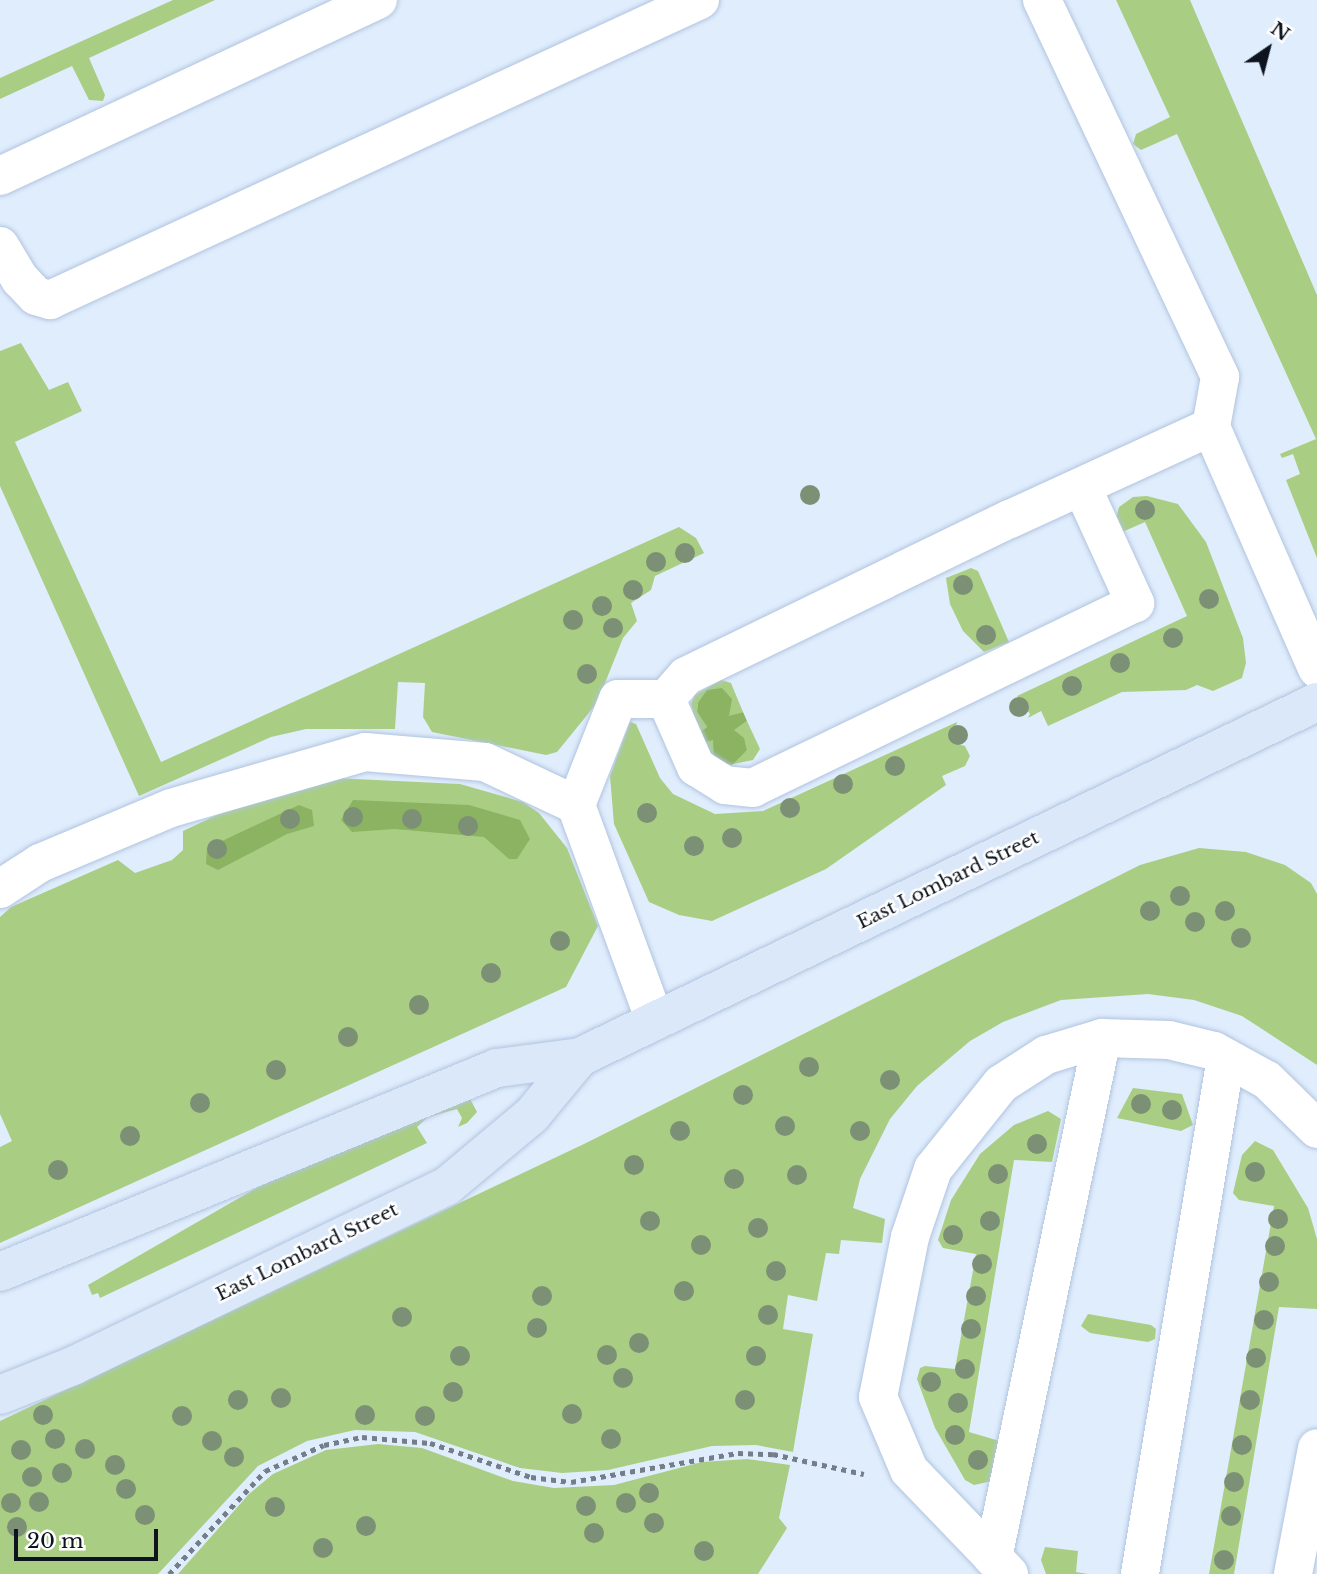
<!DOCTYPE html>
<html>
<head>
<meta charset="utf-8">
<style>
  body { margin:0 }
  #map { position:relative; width:1317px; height:1574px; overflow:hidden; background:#e0edfd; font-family:"Libre Baskerville",serif }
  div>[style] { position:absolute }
  .green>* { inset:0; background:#a9ce83 }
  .water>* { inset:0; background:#8bb361 }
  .path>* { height:4.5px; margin-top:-2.25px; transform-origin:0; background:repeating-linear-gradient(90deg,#747e8a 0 5px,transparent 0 10px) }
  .roads { filter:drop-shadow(0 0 2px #b0c4df) drop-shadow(0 0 2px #b0c4df) }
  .minor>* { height:38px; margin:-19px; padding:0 19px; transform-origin:19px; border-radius:19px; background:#fff }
  .major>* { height:38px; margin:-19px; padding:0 19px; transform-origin:19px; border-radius:19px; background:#dae8fa }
  .trees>* { width:20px; height:20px; margin:-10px; border-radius:50%; background:#7c9075 }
  span { translate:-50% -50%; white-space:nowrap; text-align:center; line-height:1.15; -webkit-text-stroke:5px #fff; paint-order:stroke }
  .street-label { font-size:19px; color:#0d141d }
  .north { position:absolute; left:1233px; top:14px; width:70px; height:70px; -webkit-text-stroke:5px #fff; paint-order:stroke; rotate:35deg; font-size:19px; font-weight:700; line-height:28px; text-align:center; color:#0d141d }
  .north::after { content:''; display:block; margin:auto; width:24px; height:32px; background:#0d141d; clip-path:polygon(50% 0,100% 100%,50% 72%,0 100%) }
  .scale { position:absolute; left:14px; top:1529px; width:144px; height:32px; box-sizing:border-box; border:4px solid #0d141d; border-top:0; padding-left:9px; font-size:21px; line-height:24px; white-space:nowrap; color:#0d141d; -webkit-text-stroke:5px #fff; paint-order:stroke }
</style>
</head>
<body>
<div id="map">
  <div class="green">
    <div style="clip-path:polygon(173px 0,215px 0,89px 58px,105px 95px,103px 101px,89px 100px,72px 66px,0 99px,0 78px)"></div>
    <div style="clip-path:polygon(1116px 0,1190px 0,1317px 295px,1317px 558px,1286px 480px,1300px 474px,1293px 454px,1282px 458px,1280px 454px,1316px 439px,1177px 134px,1141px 150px,1133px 144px,1136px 134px,1170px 117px)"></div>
    <div style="clip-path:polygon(21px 343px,49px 390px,68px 382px,82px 411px,15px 442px,161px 762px,679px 527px,696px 538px,704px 553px,655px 576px,651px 590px,631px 603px,637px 621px,623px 638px,597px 703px,557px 752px,546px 755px,432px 732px,423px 717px,425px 683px,398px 682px,395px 729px,306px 729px,271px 737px,139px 796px,0 486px,0 351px)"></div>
    <div style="clip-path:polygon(1147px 496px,1178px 504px,1206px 542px,1243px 638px,1246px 663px,1242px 678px,1213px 691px,1197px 685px,1186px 690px,1122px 692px,1048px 726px,1041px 711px,1028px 718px,1030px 714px,1017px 696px,1187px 616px,1145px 522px,1111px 537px,1119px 507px,1133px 497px)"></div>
    <div style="clip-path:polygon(971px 568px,978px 571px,1009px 642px,984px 652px,963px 631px,950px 604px,946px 578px)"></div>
    <div style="clip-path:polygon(721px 680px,731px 683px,743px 712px,728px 717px,698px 703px,697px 712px,707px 727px,698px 733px,691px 704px,695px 695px)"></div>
    <div style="clip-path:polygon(747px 721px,760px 749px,753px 760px,724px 766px,698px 744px,713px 739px,747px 750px,743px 738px,733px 730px)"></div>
    <div style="clip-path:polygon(630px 722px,636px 724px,660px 778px,673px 794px,715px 814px,763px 811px,957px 722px,952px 742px,965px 746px,970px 756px,965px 766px,942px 776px,946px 785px,826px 869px,712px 921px,679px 915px,649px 902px,614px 824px,610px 776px)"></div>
    <div style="clip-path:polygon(334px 778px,460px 784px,523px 802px,539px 813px,567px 848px,598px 926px,566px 987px,0 1243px,0 1147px,12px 1141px,0 1114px,0 917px,11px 907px,118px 860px,135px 873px,172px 860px,183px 850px,183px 831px,272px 789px)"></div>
    <div style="clip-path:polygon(1199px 848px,1246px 852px,1285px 865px,1311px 883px,1317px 894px,1317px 1065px,1242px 1016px,1194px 1000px,1148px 994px,1061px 1000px,1003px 1022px,970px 1041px,917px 1086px,890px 1119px,860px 1179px,853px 1208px,885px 1219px,882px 1243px,841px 1240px,839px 1254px,826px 1253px,817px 1301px,788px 1295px,783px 1329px,813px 1334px,793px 1452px,756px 1445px,712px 1446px,608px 1470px,562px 1473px,520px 1468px,415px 1432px,355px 1430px,307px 1441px,258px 1466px,158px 1574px,0 1574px,0 1421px,586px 1143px,1140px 865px)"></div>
    <div style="clip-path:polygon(1133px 1088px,1182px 1094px,1193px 1125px,1181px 1131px,1117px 1118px)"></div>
    <div style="clip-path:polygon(468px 1095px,477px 1112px,467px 1123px,458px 1127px,462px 1118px,457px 1109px,428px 1117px,417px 1127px,427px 1143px,100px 1298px,98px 1293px,92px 1295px,88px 1285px,279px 1175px)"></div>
    <div style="clip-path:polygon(1048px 1111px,1061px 1119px,1052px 1162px,1014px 1160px,969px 1432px,1003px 1442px,992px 1481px,974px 1485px,965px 1480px,935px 1428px,917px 1379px,920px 1368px,925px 1366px,955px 1369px,976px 1254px,943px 1248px,938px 1240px,951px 1200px,980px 1154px,1014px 1125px)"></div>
    <div style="clip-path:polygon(1255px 1141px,1273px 1150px,1308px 1208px,1317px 1239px,1317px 1309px,1279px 1307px,1234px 1574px,1209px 1574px,1274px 1206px,1239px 1200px,1233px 1193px,1242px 1155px)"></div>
    <div style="clip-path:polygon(1088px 1314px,1151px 1325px,1156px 1329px,1155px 1339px,1148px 1342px,1090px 1333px,1081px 1326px)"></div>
    <div style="clip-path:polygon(378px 1444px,422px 1448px,513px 1481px,554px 1488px,614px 1485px,702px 1462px,747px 1459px,790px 1465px,779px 1518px,787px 1528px,758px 1574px,178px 1574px,249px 1494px,273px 1474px,326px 1450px)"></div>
    <div style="clip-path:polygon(1045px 1547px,1078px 1551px,1076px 1572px,1088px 1574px,1046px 1574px,1041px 1560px)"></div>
  </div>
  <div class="water">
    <div style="clip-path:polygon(722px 688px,732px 699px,729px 716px,743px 712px,747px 721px,734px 730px,744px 738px,747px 750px,732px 765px,714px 759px,713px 740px,698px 744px,698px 733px,707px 727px,697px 712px,698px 703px,707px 690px)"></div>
    <div style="clip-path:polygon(353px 800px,469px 805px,520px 820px,530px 839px,517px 859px,509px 859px,484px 837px,395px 829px,352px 832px,341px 820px)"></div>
    <div style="clip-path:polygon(299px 805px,312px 810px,314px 826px,287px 834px,218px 870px,206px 864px,207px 848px)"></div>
  </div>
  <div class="path">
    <div style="left:169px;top:1574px;width:141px;rotate:-47deg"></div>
    <div style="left:265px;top:1471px;width:64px;rotate:-23.8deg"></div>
    <div style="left:324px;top:1445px;width:39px;rotate:-12deg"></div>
    <div style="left:362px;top:1437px;width:68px;rotate:5deg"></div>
    <div style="left:430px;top:1443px;width:107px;rotate:18.6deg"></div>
    <div style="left:531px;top:1477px;width:40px;rotate:7.1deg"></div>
    <div style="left:571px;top:1482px;width:169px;rotate:-9.9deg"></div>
    <div style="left:738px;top:1453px;width:35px;rotate:2deg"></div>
    <div style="left:773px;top:1454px;width:93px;rotate:12.4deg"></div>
  </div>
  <div class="roads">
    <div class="minor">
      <div style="left:1042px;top:0;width:417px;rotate:64.7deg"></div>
      <div style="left:1220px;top:377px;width:51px;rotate:100.2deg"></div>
      <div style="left:1211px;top:427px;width:264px;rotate:66.3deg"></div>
      <div style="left:0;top:176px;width:417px;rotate:-25deg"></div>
      <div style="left:0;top:246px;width:39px;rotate:59deg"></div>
      <div style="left:20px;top:279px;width:23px;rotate:47deg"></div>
      <div style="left:36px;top:296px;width:15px;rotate:16deg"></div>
      <div style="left:50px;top:300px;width:716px;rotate:-24.78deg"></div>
      <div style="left:1082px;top:487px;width:128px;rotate:65.4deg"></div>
      <div style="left:1135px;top:603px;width:424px;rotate:154.2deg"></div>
      <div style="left:753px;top:788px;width:28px;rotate:-174deg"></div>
      <div style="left:725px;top:785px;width:34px;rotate:-148deg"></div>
      <div style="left:696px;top:767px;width:74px;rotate:-113.8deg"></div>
      <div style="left:666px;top:699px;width:30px;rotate:-49deg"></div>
      <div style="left:686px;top:676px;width:360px;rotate:-25.9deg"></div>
      <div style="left:1010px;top:519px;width:221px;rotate:-24.6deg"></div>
      <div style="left:0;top:889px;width:48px;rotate:-33deg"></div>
      <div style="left:40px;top:863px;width:142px;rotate:-22.8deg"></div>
      <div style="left:171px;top:808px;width:202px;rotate:-16.1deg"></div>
      <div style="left:365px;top:752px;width:120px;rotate:4.8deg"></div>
      <div style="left:485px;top:762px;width:101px;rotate:25.3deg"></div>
      <div style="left:655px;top:1021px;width:230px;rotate:-110.1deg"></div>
      <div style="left:576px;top:805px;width:114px;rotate:-68.4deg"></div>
      <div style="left:618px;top:699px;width:48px"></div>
      <div style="left:993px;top:1558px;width:531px;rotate:-78.16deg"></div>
      <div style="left:1009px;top:1574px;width:144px;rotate:-133.9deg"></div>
      <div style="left:909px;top:1470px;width:79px;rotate:-113deg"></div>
      <div style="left:878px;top:1397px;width:163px;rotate:-78.7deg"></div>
      <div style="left:910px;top:1237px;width:72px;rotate:-71.3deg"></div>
      <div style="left:933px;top:1169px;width:109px;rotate:-51.3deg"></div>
      <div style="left:1001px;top:1084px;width:54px;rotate:-32.8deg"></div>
      <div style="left:1046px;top:1055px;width:59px;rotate:-16.9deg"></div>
      <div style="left:1102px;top:1038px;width:67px;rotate:1.7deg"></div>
      <div style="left:1169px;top:1040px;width:46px;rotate:13.7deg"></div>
      <div style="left:1214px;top:1051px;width:60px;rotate:28.7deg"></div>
      <div style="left:1267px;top:1080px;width:70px;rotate:44.4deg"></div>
      <div style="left:1140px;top:1574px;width:523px;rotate:-80.54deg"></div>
      <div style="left:1293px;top:1574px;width:128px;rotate:-79.2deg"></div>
    </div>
    <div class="major">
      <div style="left:0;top:1272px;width:537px;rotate:-22.32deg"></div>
      <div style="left:497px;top:1068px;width:84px;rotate:-7.5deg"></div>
      <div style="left:580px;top:1057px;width:818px;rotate:-25.72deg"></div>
      <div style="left:0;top:1395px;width:79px;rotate:-21.7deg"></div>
      <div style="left:73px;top:1366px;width:415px;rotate:-25.7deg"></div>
      <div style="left:447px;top:1186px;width:111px;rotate:-39.9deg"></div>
      <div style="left:532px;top:1115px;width:75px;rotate:-50.4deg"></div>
    </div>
  </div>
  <div class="trees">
    <div style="left:810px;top:495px"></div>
    <div style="left:1145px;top:510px"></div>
    <div style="left:685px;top:553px"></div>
    <div style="left:656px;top:562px"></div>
    <div style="left:963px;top:585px"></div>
    <div style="left:633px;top:590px"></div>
    <div style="left:1209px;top:599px"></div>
    <div style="left:602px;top:606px"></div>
    <div style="left:573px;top:620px"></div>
    <div style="left:613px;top:628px"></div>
    <div style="left:986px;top:635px"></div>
    <div style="left:1173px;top:638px"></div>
    <div style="left:1120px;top:663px"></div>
    <div style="left:587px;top:674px"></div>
    <div style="left:1072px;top:686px"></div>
    <div style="left:1019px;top:707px"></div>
    <div style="left:958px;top:735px"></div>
    <div style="left:895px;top:766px"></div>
    <div style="left:843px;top:784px"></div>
    <div style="left:790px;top:808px"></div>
    <div style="left:647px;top:813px"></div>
    <div style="left:353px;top:817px"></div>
    <div style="left:290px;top:819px"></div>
    <div style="left:412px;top:819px"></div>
    <div style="left:468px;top:826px"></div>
    <div style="left:732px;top:838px"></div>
    <div style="left:694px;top:846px"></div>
    <div style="left:217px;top:849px"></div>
    <div style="left:1180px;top:896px"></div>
    <div style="left:1150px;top:911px"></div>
    <div style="left:1225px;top:911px"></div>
    <div style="left:1195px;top:922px"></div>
    <div style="left:1241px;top:938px"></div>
    <div style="left:560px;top:941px"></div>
    <div style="left:491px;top:973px"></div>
    <div style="left:419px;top:1005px"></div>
    <div style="left:348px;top:1037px"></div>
    <div style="left:809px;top:1067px"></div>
    <div style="left:276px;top:1070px"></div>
    <div style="left:890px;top:1080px"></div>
    <div style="left:743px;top:1095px"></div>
    <div style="left:200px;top:1103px"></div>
    <div style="left:1141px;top:1104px"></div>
    <div style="left:1172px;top:1110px"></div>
    <div style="left:785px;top:1126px"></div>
    <div style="left:680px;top:1131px"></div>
    <div style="left:860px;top:1131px"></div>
    <div style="left:130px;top:1136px"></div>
    <div style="left:1037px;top:1144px"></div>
    <div style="left:634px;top:1165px"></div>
    <div style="left:58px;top:1170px"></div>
    <div style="left:1255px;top:1172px"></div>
    <div style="left:998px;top:1174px"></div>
    <div style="left:797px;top:1175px"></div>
    <div style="left:734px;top:1179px"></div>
    <div style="left:1278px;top:1219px"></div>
    <div style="left:650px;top:1221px"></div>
    <div style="left:990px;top:1221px"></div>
    <div style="left:758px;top:1228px"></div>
    <div style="left:953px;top:1235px"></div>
    <div style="left:701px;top:1245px"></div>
    <div style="left:1275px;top:1246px"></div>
    <div style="left:982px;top:1264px"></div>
    <div style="left:776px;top:1271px"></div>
    <div style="left:1269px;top:1282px"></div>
    <div style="left:684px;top:1291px"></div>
    <div style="left:542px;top:1296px"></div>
    <div style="left:976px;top:1296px"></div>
    <div style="left:768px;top:1315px"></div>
    <div style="left:402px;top:1317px"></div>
    <div style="left:1264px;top:1320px"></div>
    <div style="left:537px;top:1328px"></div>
    <div style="left:971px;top:1329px"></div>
    <div style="left:639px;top:1343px"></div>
    <div style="left:607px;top:1355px"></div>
    <div style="left:460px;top:1356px"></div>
    <div style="left:756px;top:1356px"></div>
    <div style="left:1256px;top:1358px"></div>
    <div style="left:965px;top:1369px"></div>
    <div style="left:623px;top:1378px"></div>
    <div style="left:931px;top:1382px"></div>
    <div style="left:453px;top:1392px"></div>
    <div style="left:281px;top:1398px"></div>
    <div style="left:238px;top:1400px"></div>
    <div style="left:745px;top:1400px"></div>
    <div style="left:1250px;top:1400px"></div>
    <div style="left:958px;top:1403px"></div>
    <div style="left:572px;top:1414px"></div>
    <div style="left:43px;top:1415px"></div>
    <div style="left:365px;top:1415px"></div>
    <div style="left:182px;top:1416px"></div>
    <div style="left:425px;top:1416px"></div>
    <div style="left:955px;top:1435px"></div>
    <div style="left:55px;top:1439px"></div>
    <div style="left:611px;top:1439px"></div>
    <div style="left:212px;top:1441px"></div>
    <div style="left:1242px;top:1445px"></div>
    <div style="left:85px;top:1449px"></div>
    <div style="left:21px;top:1450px"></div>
    <div style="left:234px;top:1457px"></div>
    <div style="left:978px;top:1460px"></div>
    <div style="left:115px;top:1465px"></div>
    <div style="left:62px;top:1473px"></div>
    <div style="left:32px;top:1477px"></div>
    <div style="left:1234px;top:1482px"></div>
    <div style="left:126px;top:1489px"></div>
    <div style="left:649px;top:1493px"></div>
    <div style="left:39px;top:1502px"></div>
    <div style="left:11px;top:1503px"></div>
    <div style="left:626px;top:1503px"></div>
    <div style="left:586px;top:1506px"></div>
    <div style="left:275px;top:1507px"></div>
    <div style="left:145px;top:1515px"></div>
    <div style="left:1231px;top:1516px"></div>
    <div style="left:654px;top:1523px"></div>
    <div style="left:366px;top:1526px"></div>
    <div style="left:17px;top:1527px"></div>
    <div style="left:594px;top:1533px"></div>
    <div style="left:323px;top:1548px"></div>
    <div style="left:704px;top:1551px"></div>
    <div style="left:1224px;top:1560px"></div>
  </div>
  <div class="street-label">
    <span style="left:948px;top:880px;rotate:-26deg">East Lombard Street</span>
    <span style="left:307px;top:1252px;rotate:-26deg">East Lombard Street</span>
  </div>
  <div class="north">N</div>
  <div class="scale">20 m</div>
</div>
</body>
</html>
